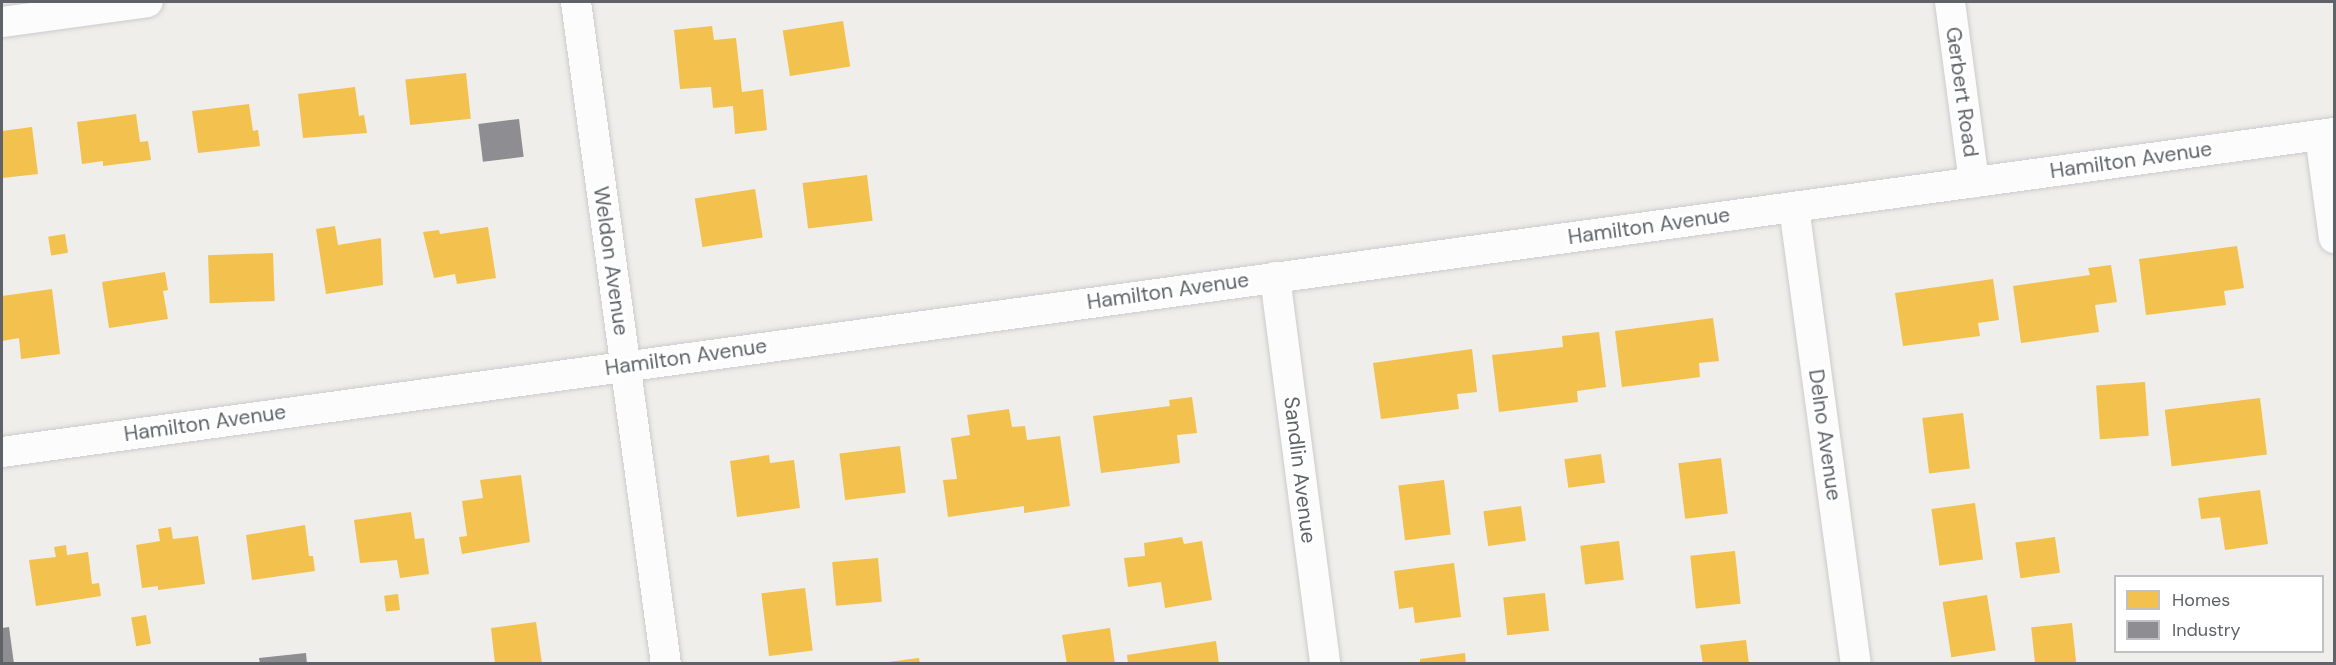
<!DOCTYPE html>
<html>
<head>
<meta charset="utf-8">
<style>
  body { margin:0 }
  #map { position:relative; width:2336px; height:665px; overflow:hidden; background:#efeeea; font-family:"DM Sans",sans-serif }
  div>[style] { position:absolute }
  .homes>* { inset:0; background:#f2c14e; transform-origin:0 0 }
  .industry>* { inset:0; background:#8d8d92; transform-origin:0 0 }
  .roads { filter:drop-shadow(0 0 2px #cbcccc) drop-shadow(0 0 2px #cbcccc) }
  .street>* { height:30px; margin:-15px; padding:0 15px; transform-origin:15px; border-radius:15px; background:#fdfcfc }
  span { translate:-50% -50%; white-space:nowrap; text-align:center; line-height:1.15; -webkit-text-stroke:6px #fff; paint-order:stroke }
  .street-label { font-size:21px; color:#5f6368 }
  .frame { position:absolute; inset:0; border:3px solid #5f6368; pointer-events:none }
  .legend { position:absolute; left:2114px; top:575px; width:210px; height:78px; box-sizing:border-box; background:#fff; border:2px solid #bfc1c3; margin:0; padding:8px 10px; list-style:none; font-size:18px; color:#5f6368 }
  .legend li { display:flex; align-items:center; gap:12px; height:30px }
  .legend b { width:30px; border:2px solid #bfc1c3 }
</style>
</head>
<body>
<div id="map">
  <div class="homes">
    <div style="left:843px;top:21px;width:46px;height:61px;rotate:81deg"></div>
    <div style="clip-path:polygon(712px 26px,714px 40px,736px 38px,742px 92px,763px 89px,767px 130px,735px 134px,733px 106px,713px 108px,711px 87px,680px 89px,674px 30px)"></div>
    <div style="left:466px;top:73px;width:46px;height:61px;rotate:84deg"></div>
    <div style="clip-path:polygon(355px 87px,359px 116px,364px 115px,367px 133px,303px 138px,298px 94px)"></div>
    <div style="clip-path:polygon(249px 104px,253px 131px,258px 130px,260px 146px,198px 153px,192px 111px)"></div>
    <div style="clip-path:polygon(136px 114px,140px 142px,148px 141px,151px 160px,103px 166px,103px 161px,82px 164px,77px 122px)"></div>
    <div style="clip-path:polygon(32px 127px,38px 174px,2px 178px,2px 131px)"></div>
    <div style="left:867px;top:175px;width:46px;height:65px;rotate:83deg"></div>
    <div style="left:755px;top:189px;width:49px;height:61px;rotate:81deg"></div>
    <div style="clip-path:polygon(335px 226px,338px 245px,381px 238px,383px 285px,326px 294px,316px 229px)"></div>
    <div style="clip-path:polygon(488px 227px,496px 278px,457px 284px,455px 274px,434px 278px,423px 232px,439px 230px,440px 234px)"></div>
    <div style="left:65px;top:234px;width:19px;height:17px;rotate:81deg"></div>
    <div style="clip-path:polygon(2237px 246px,2244px 288px,2224px 291px,2226px 305px,2146px 315px,2139px 259px)"></div>
    <div style="left:273px;top:253px;width:48px;height:65px;rotate:88deg"></div>
    <div style="clip-path:polygon(2111px 265px,2117px 302px,2095px 305px,2099px 332px,2021px 343px,2013px 286px,2090px 275px,2088px 268px)"></div>
    <div style="clip-path:polygon(165px 272px,168px 290px,163px 291px,168px 319px,109px 328px,102px 282px)"></div>
    <div style="clip-path:polygon(1993px 279px,1999px 320px,1978px 323px,1980px 336px,1903px 346px,1895px 293px)"></div>
    <div style="clip-path:polygon(52px 289px,60px 354px,21px 359px,19px 338px,2px 341px,2px 296px)"></div>
    <div style="clip-path:polygon(1713px 318px,1719px 361px,1699px 363px,1700px 377px,1622px 387px,1615px 331px)"></div>
    <div style="clip-path:polygon(1599px 332px,1606px 387px,1577px 391px,1578px 402px,1499px 412px,1492px 355px,1563px 347px,1562px 336px)"></div>
    <div style="clip-path:polygon(1472px 349px,1477px 392px,1457px 394px,1459px 409px,1381px 419px,1373px 363px)"></div>
    <div style="left:2145px;top:382px;width:54px;height:49px;rotate:86deg"></div>
    <div style="clip-path:polygon(1192px 397px,1197px 433px,1177px 435px,1180px 463px,1101px 473px,1093px 416px,1170px 406px,1169px 400px)"></div>
    <div style="left:2260px;top:398px;width:57px;height:96px;rotate:83deg"></div>
    <div style="clip-path:polygon(1009px 409px,1012px 427px,1025px 426px,1027px 440px,1060px 436px,1070px 506px,1024px 513px,1024px 506px,948px 517px,943px 480px,957px 479px,951px 438px,970px 435px,967px 415px)"></div>
    <div style="left:1963px;top:413px;width:56px;height:41px;rotate:83deg"></div>
    <div style="left:900px;top:446px;width:47px;height:61px;rotate:83deg"></div>
    <div style="left:1601px;top:454px;width:29px;height:37px;rotate:82deg"></div>
    <div style="clip-path:polygon(769px 455px,770px 463px,794px 460px,800px 508px,737px 517px,730px 461px)"></div>
    <div style="left:1721px;top:458px;width:56px;height:43px;rotate:83deg"></div>
    <div style="clip-path:polygon(521px 475px,530px 542px,462px 554px,459px 537px,467px 536px,462px 501px,483px 498px,480px 480px)"></div>
    <div style="left:1444px;top:480px;width:55px;height:46px;rotate:83deg"></div>
    <div style="clip-path:polygon(2260px 490px,2268px 544px,2225px 550px,2220px 517px,2201px 519px,2198px 498px)"></div>
    <div style="left:1975px;top:503px;width:57px;height:44px;rotate:82deg"></div>
    <div style="left:1521px;top:506px;width:35px;height:38px;rotate:82deg"></div>
    <div style="clip-path:polygon(411px 512px,415px 539px,424px 538px,429px 574px,400px 578px,397px 560px,360px 563px,354px 520px)"></div>
    <div style="clip-path:polygon(305px 525px,309px 556px,313px 556px,315px 571px,252px 580px,246px 535px)"></div>
    <div style="clip-path:polygon(171px 527px,173px 539px,198px 536px,205px 584px,158px 590px,158px 586px,142px 588px,136px 545px,160px 541px,158px 529px)"></div>
    <div style="clip-path:polygon(1182px 537px,1184px 544px,1202px 541px,1212px 600px,1165px 608px,1161px 582px,1128px 587px,1124px 558px,1145px 556px,1144px 543px)"></div>
    <div style="left:2055px;top:537px;width:36px;height:40px;rotate:82deg"></div>
    <div style="left:1619px;top:541px;width:39px;height:39px;rotate:83deg"></div>
    <div style="clip-path:polygon(66px 545px,67px 555px,88px 552px,92px 584px,99px 583px,101px 596px,36px 606px,29px 560px,56px 557px,54px 547px)"></div>
    <div style="left:1735px;top:551px;width:53px;height:45px;rotate:84deg"></div>
    <div style="left:878px;top:558px;width:44px;height:46px;rotate:85deg"></div>
    <div style="clip-path:polygon(1454px 563px,1461px 617px,1415px 623px,1413px 607px,1399px 609px,1394px 571px)"></div>
    <div style="left:805px;top:588px;width:63px;height:44px;rotate:83deg"></div>
    <div style="left:1545px;top:593px;width:38px;height:42px;rotate:84deg"></div>
    <div style="left:398px;top:594px;width:16px;height:14px;rotate:83deg"></div>
    <div style="left:1987px;top:595px;width:56px;height:45px;rotate:81deg"></div>
    <div style="left:146px;top:615px;width:29px;height:15px;rotate:80deg"></div>
    <div style="clip-path:polygon(536px 622px,542px 664px,495px 664px,491px 628px)"></div>
    <div style="left:2072px;top:623px;width:39px;height:41px;rotate:84deg"></div>
    <div style="clip-path:polygon(1110px 628px,1115px 664px,1067px 664px,1062px 635px)"></div>
    <div style="clip-path:polygon(1746px 640px,1749px 664px,1703px 664px,1700px 645px)"></div>
    <div style="clip-path:polygon(1216px 641px,1219px 664px,1128px 664px,1127px 655px)"></div>
    <div style="clip-path:polygon(1465px 653px,1466px 664px,1420px 664px,1420px 659px)"></div>
    <div style="clip-path:polygon(919px 658px,920px 664px,888px 664px,888px 662px)"></div>
  </div>
  <div class="industry">
    <div style="left:519px;top:119px;width:38px;height:41px;rotate:83deg"></div>
    <div style="clip-path:polygon(9px 627px,14px 664px,2px 664px,2px 628px)"></div>
    <div style="clip-path:polygon(306px 653px,307px 664px,260px 664px,259px 658px)"></div>
  </div>
  <div class="roads">
    <div class="street">
      <div style="left:576px;top:2px;width:668px;rotate:82.26deg"></div>
      <div style="left:1950px;top:2px;width:182px;rotate:82.4deg"></div>
      <div style="left:2px;top:22px;width:147px;rotate:-7.8deg"></div>
      <div style="left:2320px;top:135px;width:104px;rotate:82.3deg"></div>
      <div style="left:1794px;top:207px;width:461px;rotate:82.3deg"></div>
      <div style="left:1275px;top:277px;width:390px;rotate:82.6deg"></div>
      <div style="left:2px;top:452px;width:2354px;rotate:-7.79deg"></div>
    </div>
  </div>
  <div class="street-label">
    <span style="left:1962px;top:92px;rotate:82deg">Gerbert Road</span>
    <span style="left:2131px;top:160px;rotate:-8deg">Hamilton Avenue</span>
    <span style="left:1649px;top:226px;rotate:-8deg">Hamilton Avenue</span>
    <span style="left:611px;top:261px;rotate:82deg">Weldon Avenue</span>
    <span style="left:1168px;top:291px;rotate:-8deg">Hamilton Avenue</span>
    <span style="left:686px;top:357px;rotate:-8deg">Hamilton Avenue</span>
    <span style="left:205px;top:423px;rotate:-8deg">Hamilton Avenue</span>
    <span style="left:1825px;top:435px;rotate:82deg">Delno Avenue</span>
    <span style="left:1300px;top:470px;rotate:83deg">Sandlin Avenue</span>
  </div>
  <div class="frame"></div>
  <ul class="legend">
  <li><b style="height:16px;background:#f2c14e"></b>Homes</li>
  <li><b style="height:16px;background:#8d8d92"></b>Industry</li>
  </ul>
</div>
</body>
</html>
